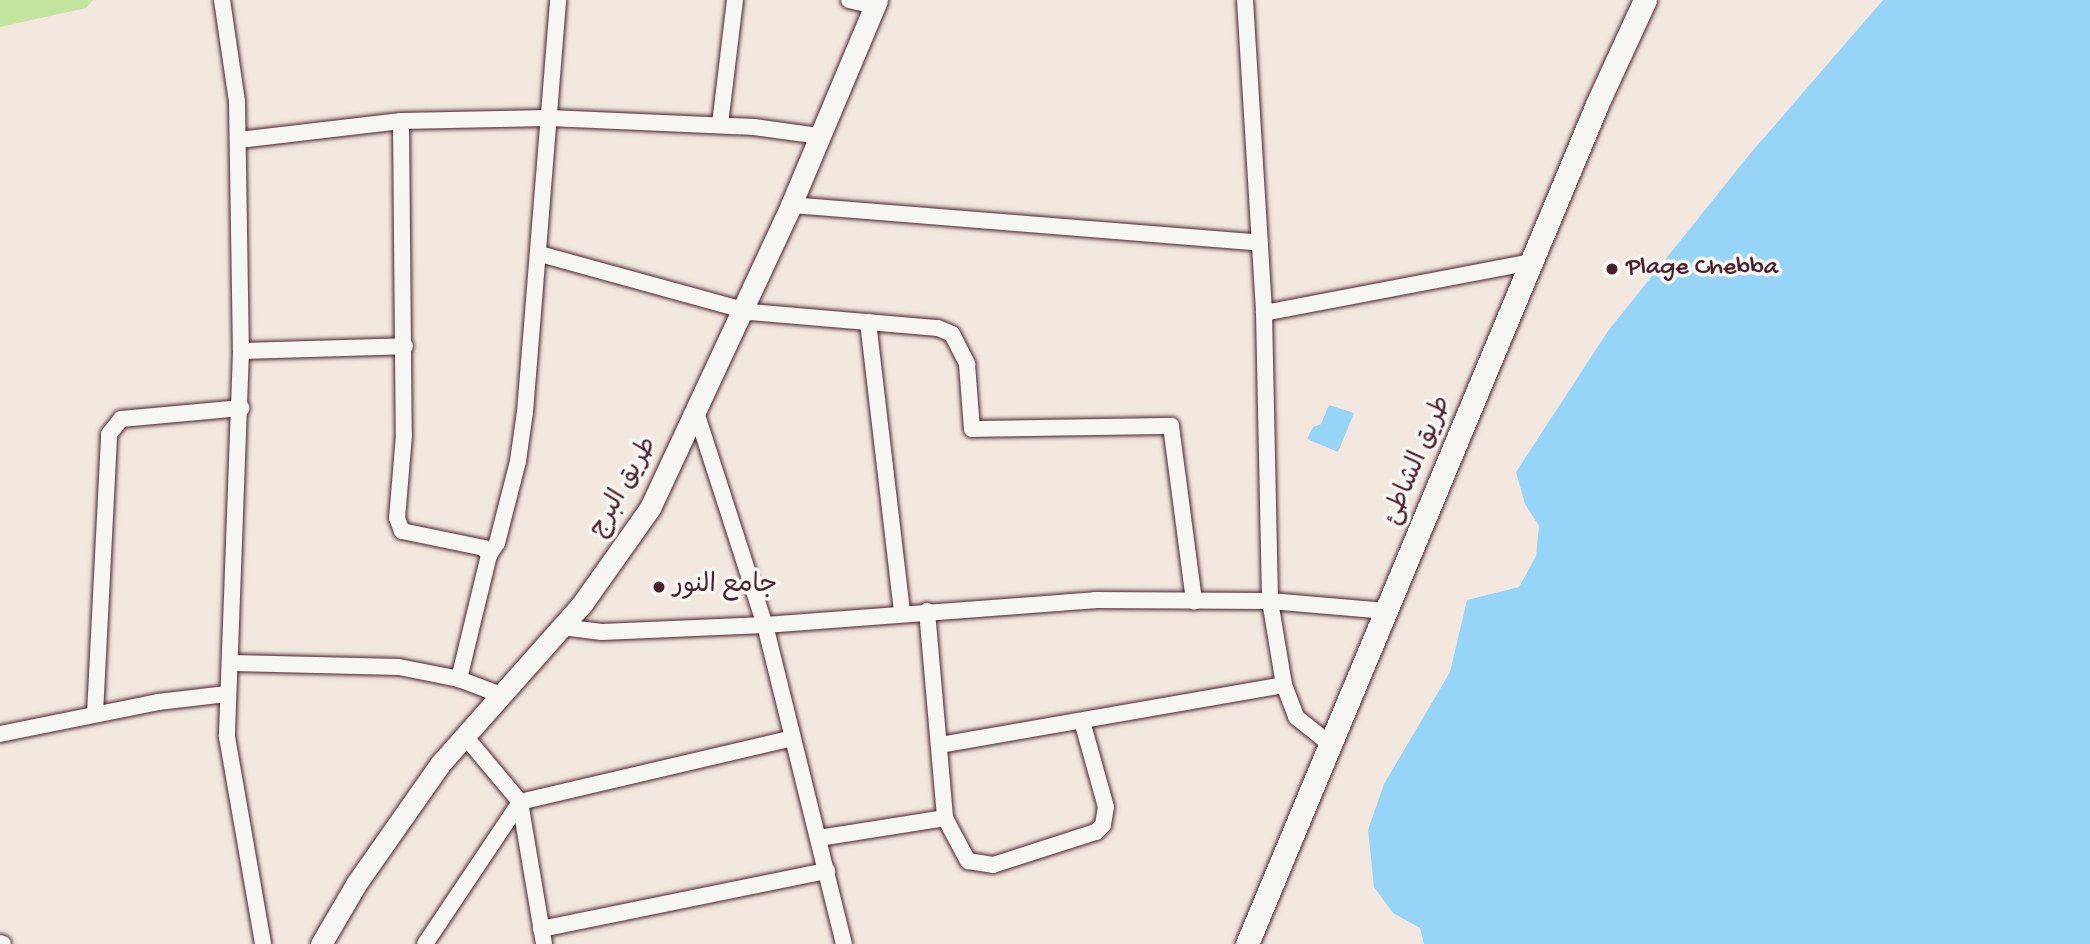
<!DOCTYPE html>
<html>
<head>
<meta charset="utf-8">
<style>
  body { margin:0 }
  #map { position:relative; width:2090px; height:944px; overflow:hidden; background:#f2e8e0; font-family:"Gochi Hand","Playpen Sans Arabic",sans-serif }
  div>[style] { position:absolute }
  .green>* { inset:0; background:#c3e59e }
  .water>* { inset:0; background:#97d5f8 }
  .roads { filter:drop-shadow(0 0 2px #4a1f2b) drop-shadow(0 0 2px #4a1f2b) }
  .minor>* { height:16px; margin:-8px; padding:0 8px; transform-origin:8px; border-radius:8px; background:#f6f6f2 }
  .tertiary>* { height:21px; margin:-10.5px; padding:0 10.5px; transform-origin:10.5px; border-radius:10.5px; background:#f6f6f2 }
  .secondary>* { height:23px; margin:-11.5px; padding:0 11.5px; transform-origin:11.5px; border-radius:11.5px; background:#f6f6f2 }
  .dots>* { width:19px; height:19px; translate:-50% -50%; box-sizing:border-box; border:4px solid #f6f6f2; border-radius:50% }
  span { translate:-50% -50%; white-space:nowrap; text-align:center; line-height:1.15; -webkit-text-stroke:7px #f6f6f2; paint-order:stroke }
  .poi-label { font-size:26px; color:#4a1f2b }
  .left { translate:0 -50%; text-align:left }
  .street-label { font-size:26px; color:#4a1f2b }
</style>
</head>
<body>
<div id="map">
  <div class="green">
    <div style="clip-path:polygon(0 0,93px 0,86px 8px,0 27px)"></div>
  </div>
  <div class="water">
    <div style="clip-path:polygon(1883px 0,2090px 0,2090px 944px,1424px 944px,1420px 928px,1393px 913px,1374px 887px,1368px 830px,1384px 784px,1450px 672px,1467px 600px,1519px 587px,1536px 556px,1539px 526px,1525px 504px,1516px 472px,1608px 331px,1749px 155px)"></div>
    <div style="clip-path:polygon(1329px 405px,1354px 413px,1338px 452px,1307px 439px,1313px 427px,1321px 424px)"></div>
  </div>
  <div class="roads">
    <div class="minor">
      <div style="left:222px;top:0;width:103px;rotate:81.6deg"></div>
      <div style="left:237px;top:102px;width:249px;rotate:89.1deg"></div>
      <div style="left:241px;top:351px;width:386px;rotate:92.1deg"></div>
      <div style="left:227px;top:737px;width:210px;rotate:80.1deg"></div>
      <div style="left:849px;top:0;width:26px;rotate:13deg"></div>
      <div style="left:1245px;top:0;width:314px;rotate:86.5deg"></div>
      <div style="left:1264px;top:313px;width:288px;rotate:88.8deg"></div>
      <div style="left:1270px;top:601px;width:85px;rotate:80.5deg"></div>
      <div style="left:1284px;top:685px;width:34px;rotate:69deg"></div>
      <div style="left:1296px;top:717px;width:43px;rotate:38.5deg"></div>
      <div style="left:401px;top:121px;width:314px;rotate:89.5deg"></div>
      <div style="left:404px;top:435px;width:83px;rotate:94.8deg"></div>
      <div style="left:397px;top:518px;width:14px;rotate:69deg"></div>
      <div style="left:402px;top:531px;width:84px;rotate:11.7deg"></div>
      <div style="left:484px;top:548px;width:9px;rotate:54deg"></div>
      <div style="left:489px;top:555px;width:128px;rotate:103.6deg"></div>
      <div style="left:720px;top:124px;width:125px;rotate:-83.1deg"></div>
      <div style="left:239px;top:140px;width:163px;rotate:-6.7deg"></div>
      <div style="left:401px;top:121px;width:148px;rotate:-1.2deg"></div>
      <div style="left:549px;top:118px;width:205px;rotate:2.5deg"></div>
      <div style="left:754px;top:127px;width:67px;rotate:7.8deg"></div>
      <div style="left:791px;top:205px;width:470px;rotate:4.6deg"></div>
      <div style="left:540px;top:254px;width:218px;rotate:15.4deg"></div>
      <div style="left:750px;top:312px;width:189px;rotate:4.9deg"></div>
      <div style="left:938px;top:328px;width:15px;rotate:23deg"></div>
      <div style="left:952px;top:334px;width:34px;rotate:63deg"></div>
      <div style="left:967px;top:364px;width:65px;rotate:85.6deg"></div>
      <div style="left:972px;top:429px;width:199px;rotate:-0.9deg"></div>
      <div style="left:1171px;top:426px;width:177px;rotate:82.5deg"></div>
      <div style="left:1264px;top:313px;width:273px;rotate:-10.8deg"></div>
      <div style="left:868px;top:322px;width:292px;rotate:83.3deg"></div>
      <div style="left:241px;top:351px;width:164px;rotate:-1.7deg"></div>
      <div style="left:697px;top:415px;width:221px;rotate:72.1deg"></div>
      <div style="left:765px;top:625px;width:329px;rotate:76.1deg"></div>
      <div style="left:489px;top:555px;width:14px;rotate:-56deg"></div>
      <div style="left:497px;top:543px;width:85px;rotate:-75.6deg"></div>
      <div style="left:518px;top:461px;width:49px;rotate:-81.9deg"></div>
      <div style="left:525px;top:412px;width:413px;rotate:-85.4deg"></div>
      <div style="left:927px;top:611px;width:208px;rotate:85deg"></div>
      <div style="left:945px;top:818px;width:49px;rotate:61.9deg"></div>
      <div style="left:968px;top:861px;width:25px;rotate:9deg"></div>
      <div style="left:993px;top:865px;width:108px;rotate:-17.8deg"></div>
      <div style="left:1096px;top:832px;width:10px;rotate:-45deg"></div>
      <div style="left:1103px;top:825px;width:18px;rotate:-81deg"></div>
      <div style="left:1106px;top:807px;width:89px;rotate:-105.6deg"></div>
      <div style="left:562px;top:627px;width:40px;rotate:7.1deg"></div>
      <div style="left:602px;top:632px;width:163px;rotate:-2.5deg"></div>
      <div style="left:765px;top:625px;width:331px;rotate:-4.3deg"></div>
      <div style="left:1095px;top:600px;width:175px;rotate:0.3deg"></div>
      <div style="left:1270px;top:601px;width:117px;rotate:4.9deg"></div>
      <div style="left:233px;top:663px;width:166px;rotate:1.4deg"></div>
      <div style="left:399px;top:667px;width:61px;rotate:11.3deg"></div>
      <div style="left:459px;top:679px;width:45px;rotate:20.9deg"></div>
      <div style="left:95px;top:714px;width:280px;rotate:-87.1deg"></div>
      <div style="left:109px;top:434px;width:19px;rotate:-51deg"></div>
      <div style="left:121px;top:419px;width:121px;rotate:-5.2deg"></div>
      <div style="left:0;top:734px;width:161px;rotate:-11.4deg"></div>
      <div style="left:158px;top:702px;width:69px;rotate:-6.6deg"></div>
      <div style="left:464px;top:735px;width:87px;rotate:50.1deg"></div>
      <div style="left:520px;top:802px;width:144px;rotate:80.4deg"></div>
      <div style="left:940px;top:745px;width:349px;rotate:-9.9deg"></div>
      <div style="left:819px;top:838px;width:128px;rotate:-9deg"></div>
      <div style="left:541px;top:929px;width:292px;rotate:-11.5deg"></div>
      <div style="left:0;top:943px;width:3px;rotate:18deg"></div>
      <div style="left:425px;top:944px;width:171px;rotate:-56.2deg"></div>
      <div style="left:520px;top:802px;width:279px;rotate:-13.2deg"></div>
    </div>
    <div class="tertiary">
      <div style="left:321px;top:944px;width:69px;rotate:-59.7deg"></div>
      <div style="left:356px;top:884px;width:146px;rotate:-55deg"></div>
      <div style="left:440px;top:764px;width:214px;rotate:-48.4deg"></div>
      <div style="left:582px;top:604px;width:118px;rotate:-54.7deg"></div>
      <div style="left:650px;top:508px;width:334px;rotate:-65deg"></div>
      <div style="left:791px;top:205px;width:222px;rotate:-67.2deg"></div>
    </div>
    <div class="secondary">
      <div style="left:1247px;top:944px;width:912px;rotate:-67.37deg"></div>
      <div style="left:1598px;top:102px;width:112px;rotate:-65.3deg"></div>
    </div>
  </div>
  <div class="dots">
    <div style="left:1612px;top:269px;background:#4a1f2b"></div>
    <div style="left:659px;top:587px;background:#4a1f2b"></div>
  </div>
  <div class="poi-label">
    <span class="left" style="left:1626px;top:269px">Plage Chebba</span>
    <span class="left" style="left:673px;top:587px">جامع النور</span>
  </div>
  <div class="street-label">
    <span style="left:1419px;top:461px;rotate:-67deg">طريق الشاطئ</span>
    <span style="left:625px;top:488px;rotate:-60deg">طريق البرج</span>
  </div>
</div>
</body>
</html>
